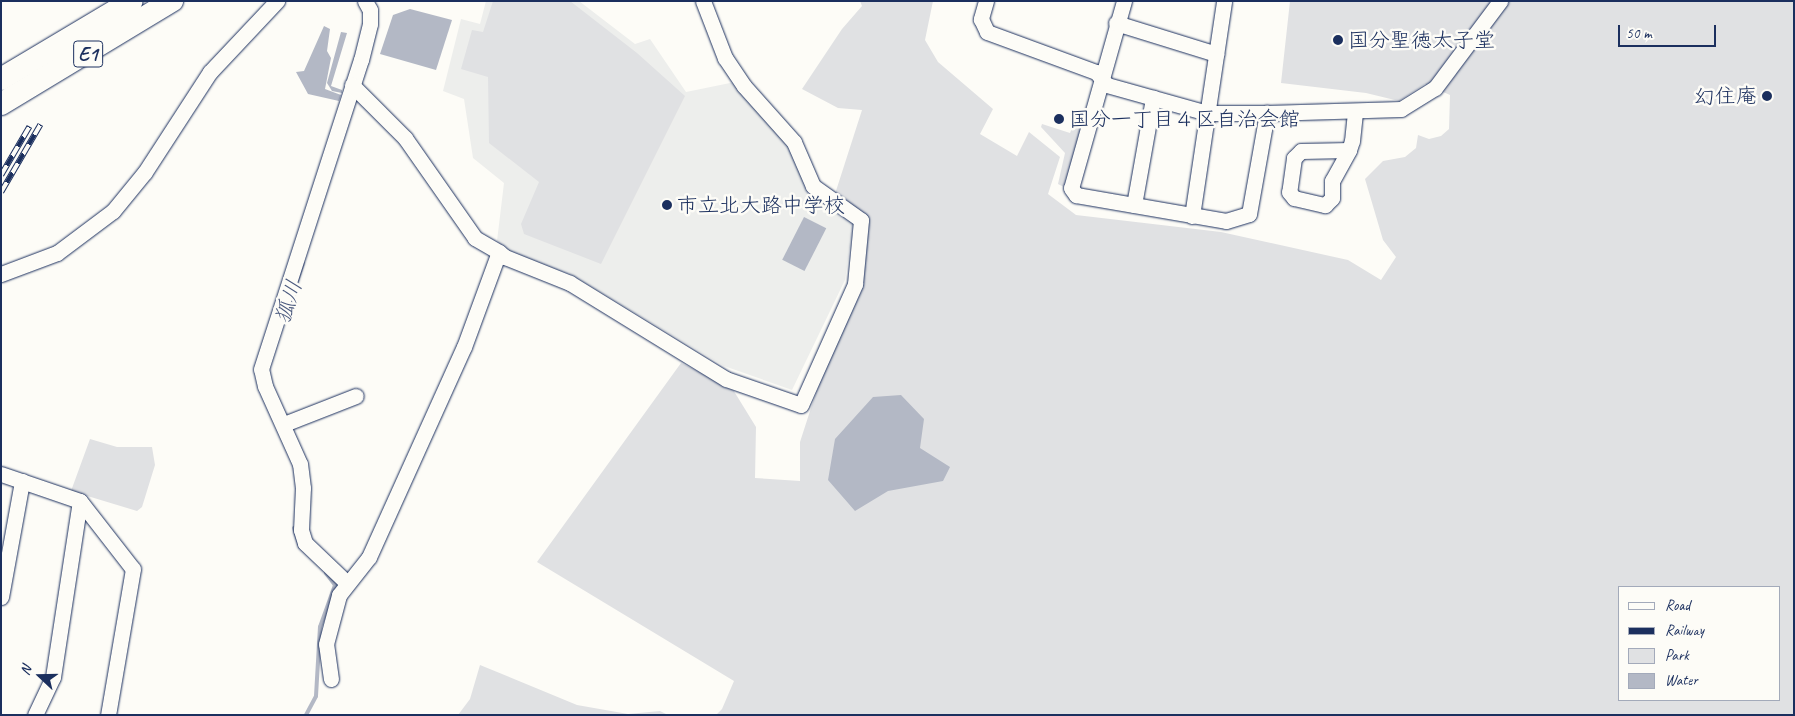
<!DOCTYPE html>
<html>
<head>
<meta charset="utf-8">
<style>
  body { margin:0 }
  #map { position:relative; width:1795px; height:716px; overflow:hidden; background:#fdfcf7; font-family:Caveat,"Klee One",sans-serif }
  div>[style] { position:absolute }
  .built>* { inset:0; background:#edeeec }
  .green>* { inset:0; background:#e0e1e3 }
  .water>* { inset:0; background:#b3b8c5; transform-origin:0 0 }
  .stream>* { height:4px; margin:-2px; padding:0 2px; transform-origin:2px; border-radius:2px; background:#b3b8c5 }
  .roads { filter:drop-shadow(0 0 1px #1b2f5e) drop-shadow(0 0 1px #1b2f5e) }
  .minor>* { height:15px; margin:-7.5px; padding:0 7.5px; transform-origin:7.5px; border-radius:7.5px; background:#fdfcf7 }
  .highway>* { height:22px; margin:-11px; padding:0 11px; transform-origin:11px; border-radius:11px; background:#fdfcf7 }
  .rail>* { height:5.5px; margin-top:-2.75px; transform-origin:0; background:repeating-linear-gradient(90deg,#fdfcf7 0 11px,#1b2f5e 0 22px); box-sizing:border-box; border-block:1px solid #1b2f5e }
  .dots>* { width:14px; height:14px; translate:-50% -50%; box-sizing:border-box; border:2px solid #fdfcf7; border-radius:50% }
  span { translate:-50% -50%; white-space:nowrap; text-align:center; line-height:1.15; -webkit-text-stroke:5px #fdfcf7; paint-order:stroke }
  .shield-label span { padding:1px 4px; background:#fdfcf7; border:1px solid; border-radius:4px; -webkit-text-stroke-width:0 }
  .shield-label { font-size:20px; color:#1b2f5e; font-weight:700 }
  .poi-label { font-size:21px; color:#1b2f5e }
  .left { translate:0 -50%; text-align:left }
  .right { translate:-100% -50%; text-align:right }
  .water-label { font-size:22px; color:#49587d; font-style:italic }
  .frame { position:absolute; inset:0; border:2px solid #1b2f5e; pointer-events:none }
  .legend { position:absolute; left:1618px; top:586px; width:162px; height:115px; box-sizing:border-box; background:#fdfcf7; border:1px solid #a3aaba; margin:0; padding:6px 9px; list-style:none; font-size:15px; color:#1b2f5e }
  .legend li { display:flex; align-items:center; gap:10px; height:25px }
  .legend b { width:25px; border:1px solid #a3aaba }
  .north { position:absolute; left:15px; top:651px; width:50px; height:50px; -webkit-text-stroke:4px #fdfcf7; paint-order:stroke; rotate:291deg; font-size:14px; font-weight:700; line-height:20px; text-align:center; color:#1b2f5e }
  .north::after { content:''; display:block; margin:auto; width:18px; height:22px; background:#1b2f5e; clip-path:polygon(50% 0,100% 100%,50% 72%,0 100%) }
  .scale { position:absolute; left:1618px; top:25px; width:98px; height:22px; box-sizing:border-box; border:2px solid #1b2f5e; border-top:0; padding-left:6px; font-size:15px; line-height:18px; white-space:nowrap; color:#1b2f5e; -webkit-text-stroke:4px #fdfcf7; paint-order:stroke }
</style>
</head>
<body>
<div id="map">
  <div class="built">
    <div style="clip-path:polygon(486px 1px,579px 1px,635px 44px,650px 39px,686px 92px,735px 82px,781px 131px,811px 189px,854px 220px,845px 280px,792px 390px,724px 366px,570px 274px,506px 251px,497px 241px,504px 183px,473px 158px,464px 99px,443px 91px,461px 19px,480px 24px)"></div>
  </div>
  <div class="green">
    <div style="clip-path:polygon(493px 1px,570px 1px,637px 53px,685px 96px,601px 264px,524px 234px,521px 224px,539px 182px,489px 143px,488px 77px,461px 69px,472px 30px,483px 32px)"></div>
    <div style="clip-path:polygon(evenodd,860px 1px,933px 1px,925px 40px,938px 62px,993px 109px,980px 134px,1017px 156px,1029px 132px,1060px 157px,1048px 194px,1076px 215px,1221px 232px,1348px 260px,1381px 280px,1396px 257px,1383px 240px,1365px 179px,1383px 161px,1405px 157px,1416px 148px,1418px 135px,1429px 139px,1441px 136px,1449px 129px,1450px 95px,1425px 84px,1399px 101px,1366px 93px,1281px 83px,1290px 1px,1794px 1px,1794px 715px,716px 715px,722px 709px,734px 681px,537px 562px,681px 363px,732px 388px,756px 427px,755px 478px,800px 481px,800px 442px,811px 408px,824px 370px,861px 292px,867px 215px,835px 194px,862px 110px,838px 108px,802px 89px,842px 29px,862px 6px,860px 1px,1619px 587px,1779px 587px,1779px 700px,1619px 700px,1619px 587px)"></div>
    <div style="clip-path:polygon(1077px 116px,1087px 120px,1068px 189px,1058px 184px,1065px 153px,1041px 127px,1042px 124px,1070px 133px)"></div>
    <div style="clip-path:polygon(90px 439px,117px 447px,152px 447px,155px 465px,142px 507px,137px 511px,71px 491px)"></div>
    <div style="clip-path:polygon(480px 665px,577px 705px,628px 714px,660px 711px,668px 715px,458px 715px,470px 699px)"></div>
  </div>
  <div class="water">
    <div style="clip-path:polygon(410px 9px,452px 20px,436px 70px,380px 54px,393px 15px)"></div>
    <div style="clip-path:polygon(324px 26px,330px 29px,327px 51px,331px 58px,325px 89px,341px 95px,339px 101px,308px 94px,296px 72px,304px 71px)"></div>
    <div style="clip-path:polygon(341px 32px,347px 33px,331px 86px,342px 90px,342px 93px,332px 91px,327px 83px)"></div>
    <div style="left:804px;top:217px;width:25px;height:48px;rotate:27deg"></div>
    <div style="clip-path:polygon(901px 395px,924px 419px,920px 448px,950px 467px,943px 481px,888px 491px,855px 511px,828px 480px,835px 439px,873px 397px)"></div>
  </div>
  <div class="stream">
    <div style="left:284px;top:321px;width:61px;rotate:-71.9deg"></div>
    <div style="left:294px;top:528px;width:20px;rotate:72deg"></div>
    <div style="left:306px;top:715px;width:21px;rotate:-62deg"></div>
    <div style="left:316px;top:696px;width:69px;rotate:-86.7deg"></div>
    <div style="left:320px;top:627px;width:45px;rotate:-70.3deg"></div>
    <div style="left:335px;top:585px;width:15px;rotate:-127deg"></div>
  </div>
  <div class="roads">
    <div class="minor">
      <div style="left:986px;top:1px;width:19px;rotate:106deg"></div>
      <div style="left:981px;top:19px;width:14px;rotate:65deg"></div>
      <div style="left:987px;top:32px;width:116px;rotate:20.2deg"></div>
      <div style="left:1096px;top:72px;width:17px;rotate:50deg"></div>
      <div style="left:1107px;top:85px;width:104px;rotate:15.6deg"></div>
      <div style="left:1207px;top:113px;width:60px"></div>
      <div style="left:1267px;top:113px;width:134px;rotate:-1.7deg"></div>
      <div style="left:1401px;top:109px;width:40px;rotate:-32deg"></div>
      <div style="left:1435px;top:88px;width:109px;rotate:-53.2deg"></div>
      <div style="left:1124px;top:1px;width:194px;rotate:105.8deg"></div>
      <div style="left:1071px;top:188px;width:9px;rotate:54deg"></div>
      <div style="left:1076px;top:195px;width:152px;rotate:9.8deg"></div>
      <div style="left:1226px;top:221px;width:24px;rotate:-17deg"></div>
      <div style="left:1249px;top:214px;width:103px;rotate:-79.9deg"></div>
      <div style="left:1116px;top:23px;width:105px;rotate:17.2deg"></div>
      <div style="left:1349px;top:150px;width:48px;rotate:178.8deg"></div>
      <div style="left:1301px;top:151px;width:10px;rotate:135deg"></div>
      <div style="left:1294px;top:158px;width:34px;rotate:98deg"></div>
      <div style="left:1289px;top:192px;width:8px;rotate:50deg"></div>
      <div style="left:1294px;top:198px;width:32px;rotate:13deg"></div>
      <div style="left:1325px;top:205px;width:10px;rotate:-45deg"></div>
      <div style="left:1332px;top:198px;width:17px;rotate:-90deg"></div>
      <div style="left:1332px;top:181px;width:35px;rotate:-61deg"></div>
      <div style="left:1349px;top:150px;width:9px;rotate:-72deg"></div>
      <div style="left:1352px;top:141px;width:28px;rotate:-84deg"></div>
      <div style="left:1134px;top:205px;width:109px;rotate:-79.9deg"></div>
      <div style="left:1192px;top:216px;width:217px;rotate:-81.5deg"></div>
      <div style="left:499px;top:252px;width:8px;rotate:40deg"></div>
      <div style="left:505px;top:257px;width:70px;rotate:21.8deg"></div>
      <div style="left:570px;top:283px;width:183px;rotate:31.6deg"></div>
      <div style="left:726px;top:379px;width:79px;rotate:19.1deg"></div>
      <div style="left:801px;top:405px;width:133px;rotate:-65.9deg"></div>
      <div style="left:855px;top:284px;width:64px;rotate:-84.6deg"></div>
      <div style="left:861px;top:220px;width:59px;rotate:-144.7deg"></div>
      <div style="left:813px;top:186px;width:48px;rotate:-113.4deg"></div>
      <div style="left:794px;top:142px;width:75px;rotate:-131.8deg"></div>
      <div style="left:744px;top:86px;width:34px;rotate:-124deg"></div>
      <div style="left:725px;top:58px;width:61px;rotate:-111.1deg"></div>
      <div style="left:1px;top:274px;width:60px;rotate:-20.6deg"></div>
      <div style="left:57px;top:253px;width:70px;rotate:-36.9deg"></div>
      <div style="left:113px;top:211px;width:50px;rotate:-50.6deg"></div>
      <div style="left:145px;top:172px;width:119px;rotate:-57deg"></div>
      <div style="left:210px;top:72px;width:98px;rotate:-46.7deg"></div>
      <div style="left:284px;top:424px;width:77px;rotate:-21.3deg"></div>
      <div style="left:1px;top:474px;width:83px;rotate:18.9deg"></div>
      <div style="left:80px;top:501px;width:86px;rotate:52.1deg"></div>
      <div style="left:133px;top:569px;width:148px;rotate:99.7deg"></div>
      <div style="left:347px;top:583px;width:58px;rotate:-136.4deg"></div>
      <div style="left:305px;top:543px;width:14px;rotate:-107deg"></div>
      <div style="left:301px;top:530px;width:42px;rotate:-87.3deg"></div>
      <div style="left:303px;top:488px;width:24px;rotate:-97deg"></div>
      <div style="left:300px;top:464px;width:85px;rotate:-114.2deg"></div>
      <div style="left:265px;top:386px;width:17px;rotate:-103deg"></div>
      <div style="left:261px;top:369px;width:325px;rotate:-72.1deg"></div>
      <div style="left:361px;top:60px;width:37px;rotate:-76deg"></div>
      <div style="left:370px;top:24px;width:14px;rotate:-90deg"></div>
      <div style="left:370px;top:10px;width:10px;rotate:-119deg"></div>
      <div style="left:1px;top:597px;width:118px;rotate:-79.7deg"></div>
      <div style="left:331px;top:679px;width:35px;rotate:-98deg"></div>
      <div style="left:326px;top:644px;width:51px;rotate:-75.1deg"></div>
      <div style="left:339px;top:595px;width:48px;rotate:-51.7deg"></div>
      <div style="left:369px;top:557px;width:230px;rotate:-65.7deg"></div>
      <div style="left:464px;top:347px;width:101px;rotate:-69.8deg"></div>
      <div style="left:499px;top:252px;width:28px;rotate:-150deg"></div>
      <div style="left:475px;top:238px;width:122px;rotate:-125deg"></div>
      <div style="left:405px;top:138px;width:75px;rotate:-135deg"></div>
      <div style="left:35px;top:715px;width:42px;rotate:-64.7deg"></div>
      <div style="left:53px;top:677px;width:178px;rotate:-81.3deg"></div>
    </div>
    <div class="highway">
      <div style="left:1px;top:79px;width:152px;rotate:-30.8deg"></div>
      <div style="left:1px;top:104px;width:200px;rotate:-31.1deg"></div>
    </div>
  </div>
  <div class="rail">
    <div style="left:1px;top:175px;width:56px;rotate:-59.7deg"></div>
    <div style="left:1px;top:192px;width:78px;rotate:-59.8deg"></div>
  </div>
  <div class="dots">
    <div style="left:1338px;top:40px;background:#1b2f5e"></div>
    <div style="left:1767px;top:96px;background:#1b2f5e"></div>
    <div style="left:1059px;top:119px;background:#1b2f5e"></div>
    <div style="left:667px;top:205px;background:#1b2f5e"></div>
  </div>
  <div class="shield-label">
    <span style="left:88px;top:54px">E1</span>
  </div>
  <div class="poi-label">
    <span class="left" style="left:1348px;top:40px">国分聖徳太子堂</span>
    <span class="right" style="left:1757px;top:96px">幻住庵</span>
    <span class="left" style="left:1069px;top:119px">国分一丁目４区自治会館</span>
    <span class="left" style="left:677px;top:205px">市立北大路中学校</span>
  </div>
  <div class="water-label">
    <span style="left:289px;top:302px;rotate:-72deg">狐川</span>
  </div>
  <div class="frame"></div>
  <ul class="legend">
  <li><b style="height:6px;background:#fdfcf7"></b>Road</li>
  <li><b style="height:6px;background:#1b2f5e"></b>Railway</li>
  <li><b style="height:14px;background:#e0e1e3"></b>Park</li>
  <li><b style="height:14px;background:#b3b8c5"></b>Water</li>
  </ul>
  <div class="north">N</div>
  <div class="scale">50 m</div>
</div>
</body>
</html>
